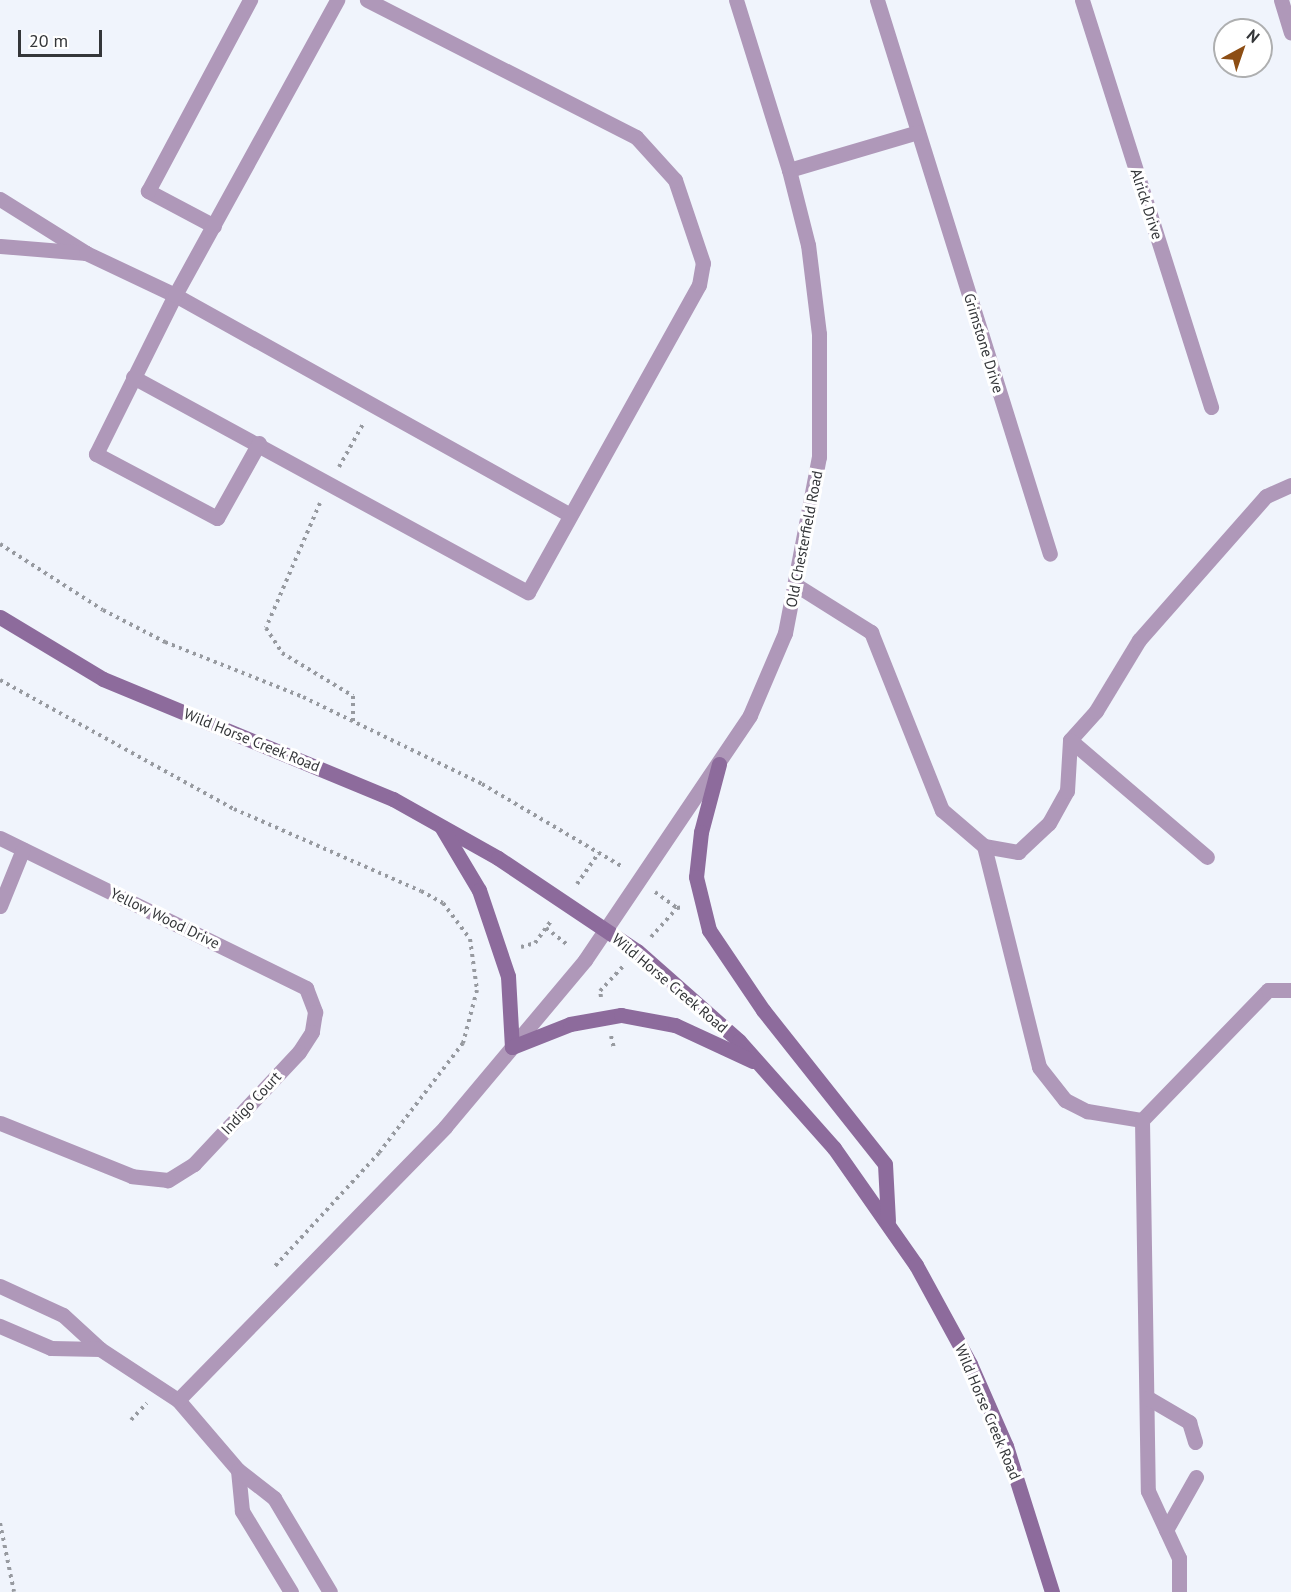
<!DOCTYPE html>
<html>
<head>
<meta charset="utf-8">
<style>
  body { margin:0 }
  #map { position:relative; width:1291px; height:1592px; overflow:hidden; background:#f0f4fc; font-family:"PT Sans",sans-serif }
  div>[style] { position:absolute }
  .path>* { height:4px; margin-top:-2px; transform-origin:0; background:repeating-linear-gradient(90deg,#979aa0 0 3px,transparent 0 7.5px) }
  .service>* { height:15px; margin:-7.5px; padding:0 7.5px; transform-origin:7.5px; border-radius:7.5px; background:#af98b9 }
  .minor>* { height:15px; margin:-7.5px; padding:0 7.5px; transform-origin:7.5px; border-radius:7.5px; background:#af98b9 }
  .secondary>* { height:15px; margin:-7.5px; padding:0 7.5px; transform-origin:7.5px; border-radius:7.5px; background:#8d6b9c }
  span { translate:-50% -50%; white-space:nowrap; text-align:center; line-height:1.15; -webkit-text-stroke:6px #fff; paint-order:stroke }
  .street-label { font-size:15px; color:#343639 }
  .north { position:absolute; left:1213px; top:18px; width:60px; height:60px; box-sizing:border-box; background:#fff; border:2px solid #aeafb0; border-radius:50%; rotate:40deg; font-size:16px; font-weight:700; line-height:24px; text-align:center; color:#343639 }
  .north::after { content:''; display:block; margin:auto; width:21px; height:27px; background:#8d4e14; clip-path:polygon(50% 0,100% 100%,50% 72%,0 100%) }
  .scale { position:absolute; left:18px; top:30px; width:84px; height:27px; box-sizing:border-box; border:3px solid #343639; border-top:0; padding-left:8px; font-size:18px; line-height:21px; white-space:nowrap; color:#343639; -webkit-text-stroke:4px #fff; paint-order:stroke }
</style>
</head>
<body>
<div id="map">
  <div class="path">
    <div style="left:339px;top:467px;width:49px;rotate:-60.8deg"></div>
    <div style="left:320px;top:503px;width:136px;rotate:113.4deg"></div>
    <div style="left:266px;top:628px;width:30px;rotate:57deg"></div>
    <div style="left:282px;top:653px;width:83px;rotate:31.2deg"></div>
    <div style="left:353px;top:696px;width:26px;rotate:90deg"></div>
    <div style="left:0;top:544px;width:122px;rotate:32.7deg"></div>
    <div style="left:103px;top:610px;width:70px;rotate:27.3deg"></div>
    <div style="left:165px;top:642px;width:149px;rotate:21.7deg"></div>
    <div style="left:303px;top:697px;width:199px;rotate:25.9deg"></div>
    <div style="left:482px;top:784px;width:164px;rotate:30.5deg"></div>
    <div style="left:0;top:680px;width:267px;rotate:28.9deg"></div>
    <div style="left:234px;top:809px;width:204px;rotate:23.7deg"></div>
    <div style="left:421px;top:891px;width:25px;rotate:29deg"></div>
    <div style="left:443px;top:903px;width:45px;rotate:53.1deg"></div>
    <div style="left:470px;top:939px;width:51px;rotate:82.2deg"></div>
    <div style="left:477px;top:990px;width:55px;rotate:104.8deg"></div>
    <div style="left:463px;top:1043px;width:138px;rotate:127.4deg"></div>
    <div style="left:379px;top:1153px;width:154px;rotate:132.6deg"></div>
    <div style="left:577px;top:884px;width:38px;rotate:-55deg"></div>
    <div style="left:655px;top:892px;width:27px;rotate:36deg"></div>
    <div style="left:677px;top:908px;width:7px;rotate:-8deg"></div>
    <div style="left:546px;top:928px;width:29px;rotate:38deg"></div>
    <div style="left:651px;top:937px;width:39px;rotate:-48deg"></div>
    <div style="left:521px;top:947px;width:15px;rotate:-16deg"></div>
    <div style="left:535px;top:943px;width:29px;rotate:-54deg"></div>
    <div style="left:601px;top:997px;width:6px;rotate:-99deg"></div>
    <div style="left:600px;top:991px;width:34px;rotate:-47deg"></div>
    <div style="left:611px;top:1036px;width:12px;rotate:76deg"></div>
    <div style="left:131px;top:1420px;width:23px;rotate:-47deg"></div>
    <div style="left:0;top:1523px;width:70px;rotate:78.5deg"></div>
  </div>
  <div class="service">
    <div style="left:0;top:199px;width:102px;rotate:32.1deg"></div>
    <div style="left:86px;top:253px;width:86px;rotate:-175.3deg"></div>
    <div style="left:214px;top:226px;width:75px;rotate:-152.1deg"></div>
    <div style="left:148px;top:191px;width:217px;rotate:-61.9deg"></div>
    <div style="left:86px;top:253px;width:98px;rotate:25.3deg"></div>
    <div style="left:175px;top:295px;width:452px;rotate:29.1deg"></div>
    <div style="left:133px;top:377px;width:450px;rotate:28.6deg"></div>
    <div style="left:528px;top:592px;width:351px;rotate:-60.9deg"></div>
    <div style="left:699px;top:285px;width:22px;rotate:-80deg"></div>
    <div style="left:703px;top:263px;width:88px;rotate:-108.6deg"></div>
    <div style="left:675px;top:180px;width:58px;rotate:-132.2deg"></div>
    <div style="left:636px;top:137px;width:302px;rotate:-153deg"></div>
    <div style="left:259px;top:443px;width:86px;rotate:119.2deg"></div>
    <div style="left:217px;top:518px;width:137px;rotate:-152.1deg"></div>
    <div style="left:96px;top:454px;width:178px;rotate:-63.6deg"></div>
    <div style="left:175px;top:295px;width:337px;rotate:-61.2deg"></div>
    <div style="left:796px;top:585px;width:89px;rotate:32.1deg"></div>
    <div style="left:871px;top:632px;width:192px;rotate:68.3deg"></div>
    <div style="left:942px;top:810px;width:55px;rotate:40.6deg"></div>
    <div style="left:984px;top:846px;width:35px;rotate:10deg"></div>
    <div style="left:1018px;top:852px;width:42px;rotate:-43.1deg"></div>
    <div style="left:1049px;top:823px;width:37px;rotate:-61deg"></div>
    <div style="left:1067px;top:791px;width:51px;rotate:-86.6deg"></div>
    <div style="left:1070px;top:740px;width:39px;rotate:-48deg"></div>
    <div style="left:1096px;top:711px;width:83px;rotate:-58.8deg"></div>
    <div style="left:1139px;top:640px;width:192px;rotate:-48.6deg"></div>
    <div style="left:1266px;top:496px;width:27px;rotate:-24deg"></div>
    <div style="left:1070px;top:740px;width:180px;rotate:40.5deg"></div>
    <div style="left:984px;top:846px;width:228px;rotate:76deg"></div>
    <div style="left:1039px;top:1067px;width:42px;rotate:51.8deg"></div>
    <div style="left:1065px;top:1100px;width:25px;rotate:27deg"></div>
    <div style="left:1087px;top:1111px;width:56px;rotate:9.3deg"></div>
    <div style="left:1142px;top:1120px;width:181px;rotate:-45.9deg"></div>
    <div style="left:1268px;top:990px;width:23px"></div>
    <div style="left:1142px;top:1120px;width:371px;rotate:89.1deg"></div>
    <div style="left:1148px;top:1491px;width:74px;rotate:65.2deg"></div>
    <div style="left:1179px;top:1558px;width:34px;rotate:90deg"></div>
    <div style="left:1148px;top:1398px;width:48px;rotate:30.3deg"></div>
    <div style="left:1189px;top:1422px;width:21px;rotate:73deg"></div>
    <div style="left:1166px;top:1530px;width:61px;rotate:-60.5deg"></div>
  </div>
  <div class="minor">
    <div style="left:877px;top:0;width:580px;rotate:72.66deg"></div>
    <div style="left:1082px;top:0;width:427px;rotate:72.4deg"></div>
    <div style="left:1281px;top:0;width:34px;rotate:73deg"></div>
    <div style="left:789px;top:170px;width:134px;rotate:-16.4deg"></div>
    <div style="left:0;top:838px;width:341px;rotate:26.1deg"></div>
    <div style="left:306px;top:988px;width:26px;rotate:69deg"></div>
    <div style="left:315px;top:1012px;width:20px;rotate:99deg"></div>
    <div style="left:312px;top:1032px;width:24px;rotate:123deg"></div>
    <div style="left:299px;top:1052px;width:154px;rotate:133.2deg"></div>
    <div style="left:194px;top:1164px;width:31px;rotate:148deg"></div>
    <div style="left:168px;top:1180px;width:36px;rotate:-174deg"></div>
    <div style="left:132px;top:1176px;width:142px;rotate:-158.1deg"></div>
    <div style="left:0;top:906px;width:61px;rotate:-68deg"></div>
    <div style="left:0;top:1286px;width:69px;rotate:24.7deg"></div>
    <div style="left:63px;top:1315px;width:50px;rotate:42.6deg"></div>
    <div style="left:100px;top:1349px;width:49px;rotate:-178.8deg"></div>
    <div style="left:51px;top:1348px;width:56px;rotate:-156.7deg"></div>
    <div style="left:100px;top:1349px;width:93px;rotate:33.2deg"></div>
    <div style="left:178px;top:1400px;width:92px;rotate:49.4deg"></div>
    <div style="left:178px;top:1400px;width:382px;rotate:-45.6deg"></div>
    <div style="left:445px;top:1127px;width:218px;rotate:-50deg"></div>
    <div style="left:585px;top:960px;width:295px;rotate:-56deg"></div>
    <div style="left:750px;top:715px;width:89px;rotate:-66.9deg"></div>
    <div style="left:785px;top:633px;width:179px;rotate:-79.1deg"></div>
    <div style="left:819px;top:457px;width:123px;rotate:-90deg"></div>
    <div style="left:819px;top:334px;width:90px;rotate:-97deg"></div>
    <div style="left:808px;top:245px;width:77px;rotate:-104.2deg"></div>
    <div style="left:789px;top:170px;width:178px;rotate:-107.3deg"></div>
    <div style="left:291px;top:1592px;width:95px;rotate:-121.2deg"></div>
    <div style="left:242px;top:1511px;width:41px;rotate:-95.6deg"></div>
    <div style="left:238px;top:1470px;width:46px;rotate:37.9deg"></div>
    <div style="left:274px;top:1498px;width:109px;rotate:59.2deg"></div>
  </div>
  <div class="secondary">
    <div style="left:0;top:617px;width:120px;rotate:31deg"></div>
    <div style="left:103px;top:679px;width:314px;rotate:22.5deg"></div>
    <div style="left:393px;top:799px;width:120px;rotate:29.3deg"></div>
    <div style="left:498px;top:858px;width:167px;rotate:33.8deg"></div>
    <div style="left:637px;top:951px;width:136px;rotate:41.4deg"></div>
    <div style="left:739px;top:1041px;width:143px;rotate:48.4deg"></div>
    <div style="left:834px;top:1148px;width:143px;rotate:55deg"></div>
    <div style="left:916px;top:1265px;width:113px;rotate:61.4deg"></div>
    <div style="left:970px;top:1364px;width:90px;rotate:66.3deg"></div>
    <div style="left:1006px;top:1446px;width:153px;rotate:72.5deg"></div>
    <div style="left:719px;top:764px;width:70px;rotate:104.8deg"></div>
    <div style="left:701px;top:832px;width:45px;rotate:96.3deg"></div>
    <div style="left:696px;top:877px;width:55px;rotate:76.2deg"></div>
    <div style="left:709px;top:930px;width:97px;rotate:56deg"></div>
    <div style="left:763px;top:1010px;width:196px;rotate:51.6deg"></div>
    <div style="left:885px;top:1164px;width:57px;rotate:87deg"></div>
    <div style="left:442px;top:828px;width:72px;rotate:59.2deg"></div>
    <div style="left:479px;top:890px;width:91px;rotate:71.4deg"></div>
    <div style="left:508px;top:976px;width:71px;rotate:86.8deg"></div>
    <div style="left:512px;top:1047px;width:62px;rotate:-21.6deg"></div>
    <div style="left:570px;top:1024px;width:52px;rotate:-10deg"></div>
    <div style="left:621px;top:1015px;width:55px;rotate:10.5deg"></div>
    <div style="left:675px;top:1025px;width:86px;rotate:24.8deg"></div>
  </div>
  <div class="street-label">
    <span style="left:1147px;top:204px;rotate:72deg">Alrick Drive</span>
    <span style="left:984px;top:343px;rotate:73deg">Grimstone Drive</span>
    <span style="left:804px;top:539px;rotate:-79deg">Old Chesterfield Road</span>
    <span style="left:252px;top:740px;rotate:22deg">Wild Horse Creek Road</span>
    <span style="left:165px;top:918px;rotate:26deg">Yellow Wood Drive</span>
    <span style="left:670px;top:983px;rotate:40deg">Wild Horse Creek Road</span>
    <span style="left:251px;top:1103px;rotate:-47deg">Indigo Court</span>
    <span style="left:988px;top:1412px;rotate:67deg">Wild Horse Creek Road</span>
  </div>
  <div class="north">N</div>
  <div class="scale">20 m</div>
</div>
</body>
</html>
